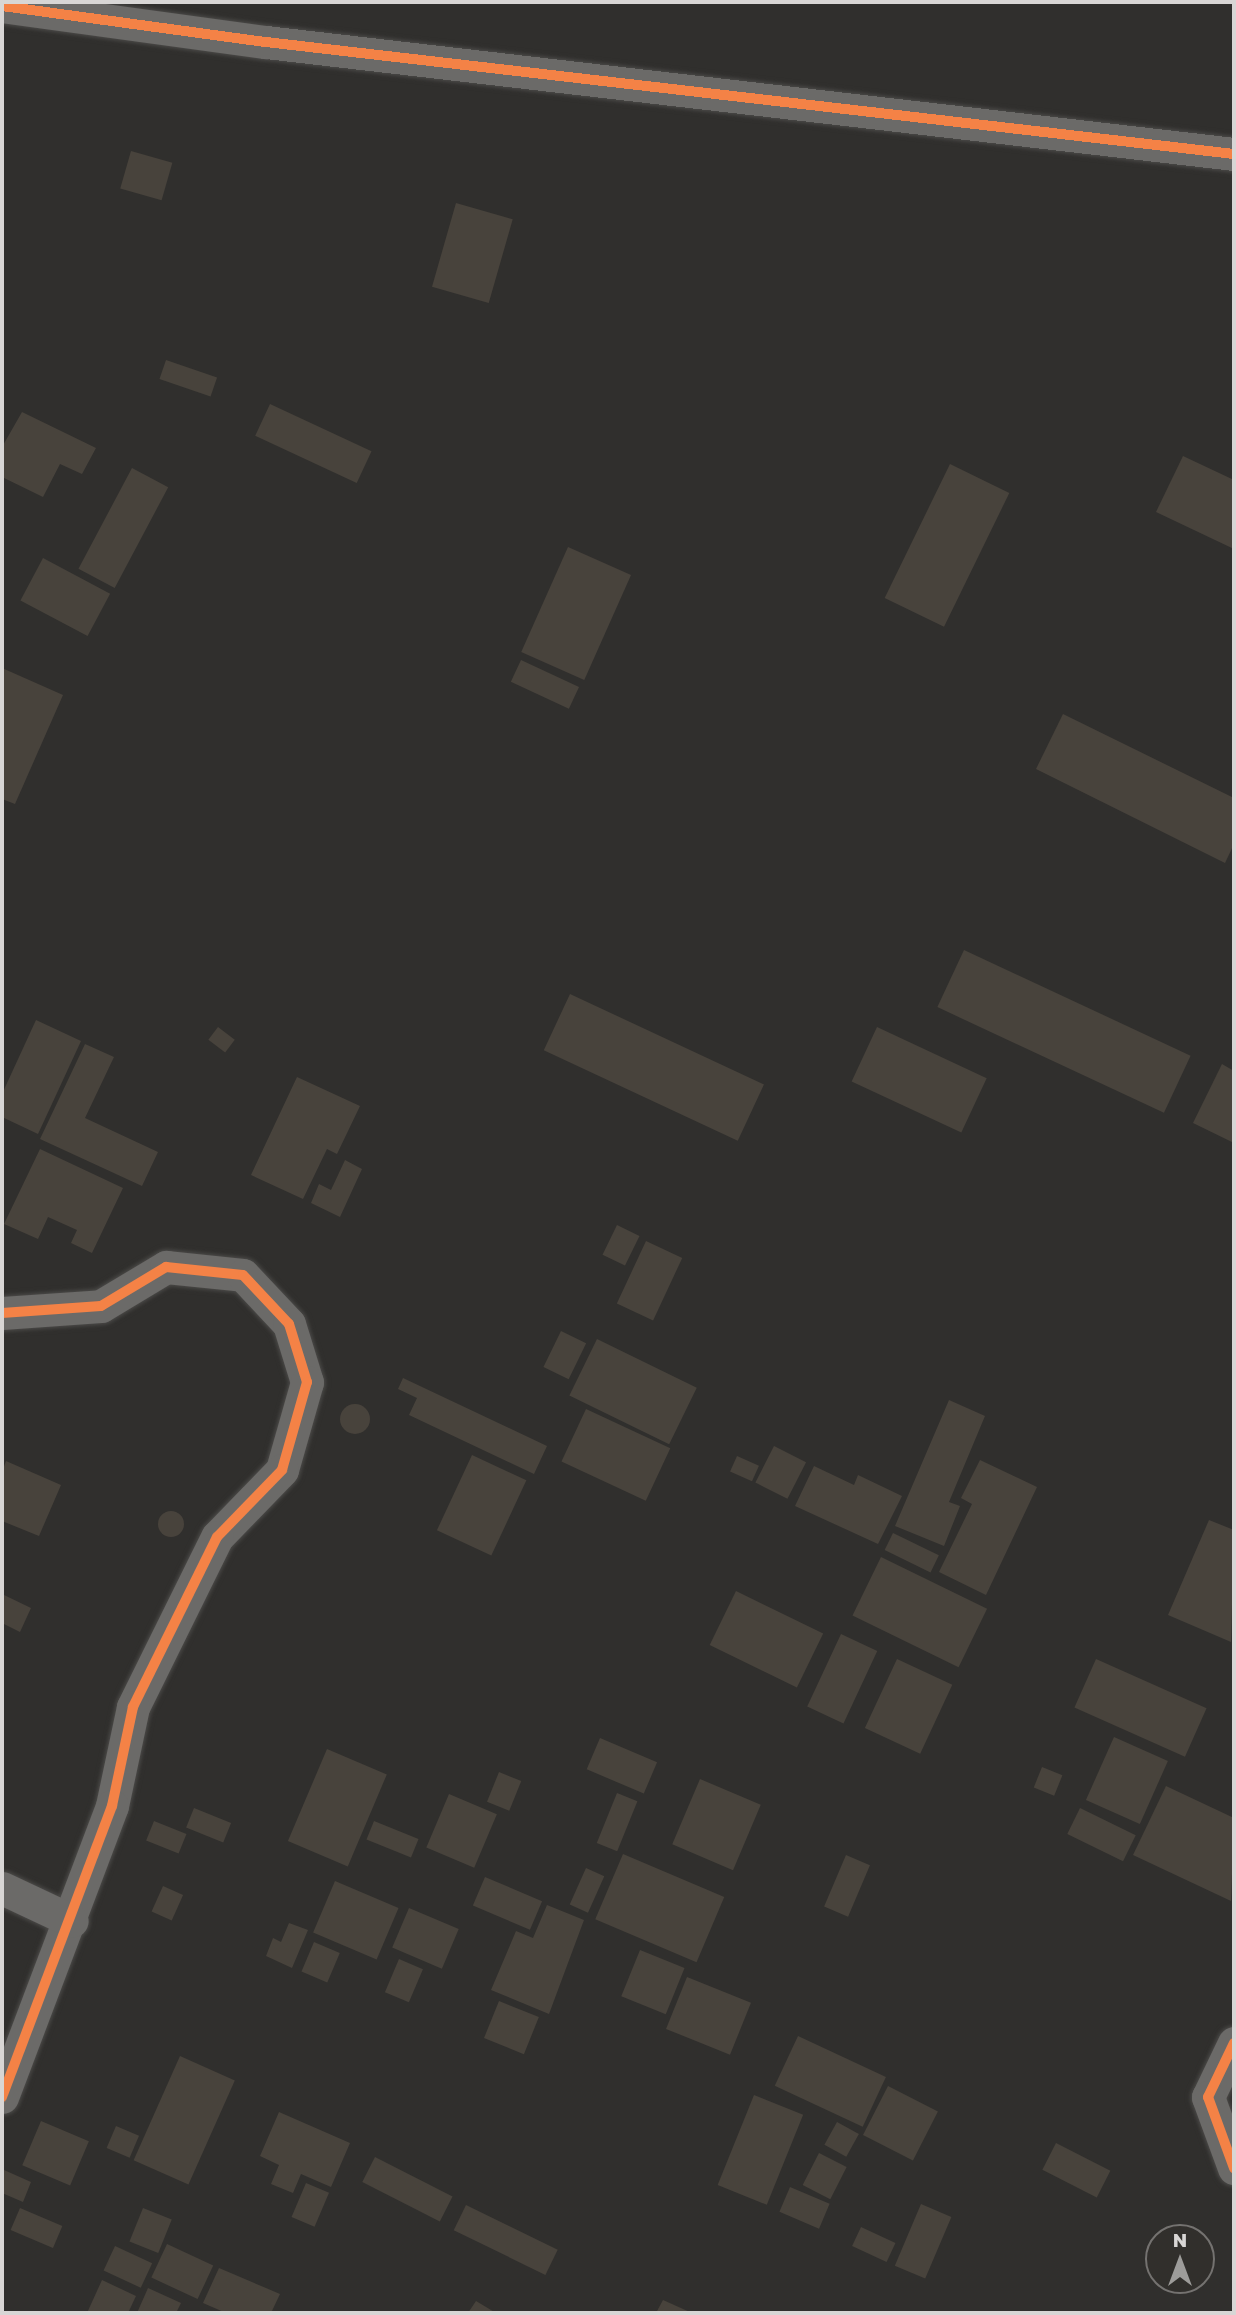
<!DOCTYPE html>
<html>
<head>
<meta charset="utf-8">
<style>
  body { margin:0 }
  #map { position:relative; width:1236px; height:2315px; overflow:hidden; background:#302f2d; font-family:"Golos Text",sans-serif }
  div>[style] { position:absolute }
  .building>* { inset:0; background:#48433c; transform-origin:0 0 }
  .round { border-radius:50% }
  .roads { filter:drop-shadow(0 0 2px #4b4a48) drop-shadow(0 0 2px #4b4a48) }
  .street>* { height:33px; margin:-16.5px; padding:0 16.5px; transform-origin:16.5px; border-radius:16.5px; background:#6b6a68 }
  .cycleway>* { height:10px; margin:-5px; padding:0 5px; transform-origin:5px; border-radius:5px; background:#f48246 }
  span { translate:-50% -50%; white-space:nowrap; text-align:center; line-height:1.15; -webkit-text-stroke:7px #312f2c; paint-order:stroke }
  .frame { position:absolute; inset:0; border:4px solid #d8d6d5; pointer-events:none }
  .north { position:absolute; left:1145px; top:2224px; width:70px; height:70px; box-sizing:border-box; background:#312f2c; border:2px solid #747270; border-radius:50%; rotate:0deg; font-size:19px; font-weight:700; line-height:28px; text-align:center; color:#d8d6d5 }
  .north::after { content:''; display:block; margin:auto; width:24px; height:32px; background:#9d9c9a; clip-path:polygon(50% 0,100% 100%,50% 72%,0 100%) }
</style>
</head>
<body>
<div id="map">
  <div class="building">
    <div style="left:131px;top:151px;width:43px;height:39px;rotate:16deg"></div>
    <div style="left:456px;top:203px;width:59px;height:87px;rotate:16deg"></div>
    <div style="left:166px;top:360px;width:54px;height:20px;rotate:19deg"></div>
    <div style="left:270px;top:404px;width:112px;height:35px;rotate:25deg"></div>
    <div style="clip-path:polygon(22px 412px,96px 448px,82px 474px,60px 464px,43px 497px,2px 477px,2px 447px)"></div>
    <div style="clip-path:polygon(1183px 456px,1234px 480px,1234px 549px,1156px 512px)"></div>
    <div style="left:950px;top:464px;width:66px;height:149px;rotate:26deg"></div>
    <div style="left:132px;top:468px;width:41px;height:114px;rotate:28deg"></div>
    <div style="left:568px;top:547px;width:69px;height:115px;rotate:24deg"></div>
    <div style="left:43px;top:558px;width:76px;height:48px;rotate:28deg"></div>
    <div style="left:521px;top:660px;width:64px;height:24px;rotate:25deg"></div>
    <div style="clip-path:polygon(2px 668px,63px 695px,15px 804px,2px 799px)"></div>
    <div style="clip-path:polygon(1063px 714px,1234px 798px,1234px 844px,1225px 863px,1036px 769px)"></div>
    <div style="left:964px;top:950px;width:250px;height:63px;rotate:25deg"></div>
    <div style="left:570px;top:994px;width:214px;height:62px;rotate:25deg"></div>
    <div style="clip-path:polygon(36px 1020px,81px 1041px,38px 1134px,2px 1117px,2px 1094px)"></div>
    <div style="left:218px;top:1027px;width:21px;height:16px;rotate:37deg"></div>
    <div style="left:877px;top:1027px;width:121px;height:60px;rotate:25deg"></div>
    <div style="clip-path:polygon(85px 1044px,114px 1057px,85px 1118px,158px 1152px,142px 1186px,40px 1139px)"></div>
    <div style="clip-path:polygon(1222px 1064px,1234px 1071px,1234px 1143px,1193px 1123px)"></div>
    <div style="clip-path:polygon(297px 1077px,360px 1106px,337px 1154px,327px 1149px,303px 1199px,251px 1175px)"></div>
    <div style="clip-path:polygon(40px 1149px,123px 1188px,92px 1253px,71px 1243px,77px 1230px,48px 1217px,38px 1239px,4px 1224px)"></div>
    <div style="clip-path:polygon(345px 1160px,362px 1169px,340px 1217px,311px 1203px,319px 1184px,331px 1190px)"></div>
    <div style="left:617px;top:1225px;width:25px;height:33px;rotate:26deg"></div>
    <div style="left:646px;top:1241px;width:40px;height:69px;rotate:25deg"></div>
    <div style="left:561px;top:1331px;width:28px;height:40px;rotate:26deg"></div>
    <div style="left:597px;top:1339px;width:111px;height:63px;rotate:26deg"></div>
    <div style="clip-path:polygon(403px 1378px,547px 1446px,534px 1474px,409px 1415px,417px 1398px,398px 1389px)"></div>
    <div style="clip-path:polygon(949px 1400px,985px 1416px,949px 1502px,960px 1506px,944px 1546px,895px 1526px)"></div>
    <div class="round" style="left:340px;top:1404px;width:30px;height:30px"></div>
    <div style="left:586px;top:1409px;width:93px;height:58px;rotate:25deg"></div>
    <div style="left:774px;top:1446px;width:36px;height:41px;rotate:27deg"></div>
    <div style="left:472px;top:1455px;width:60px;height:83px;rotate:25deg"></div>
    <div style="left:737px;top:1456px;width:24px;height:17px;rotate:24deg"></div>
    <div style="clip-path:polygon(980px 1460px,1037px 1487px,986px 1595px,939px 1572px,972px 1504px,961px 1498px)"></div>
    <div style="clip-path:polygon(6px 1461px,61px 1485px,39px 1536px,2px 1521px,2px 1472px)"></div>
    <div style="clip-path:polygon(814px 1466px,854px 1485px,858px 1475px,902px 1496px,878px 1544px,795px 1506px)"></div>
    <div class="round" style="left:158px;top:1511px;width:26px;height:26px"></div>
    <div style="clip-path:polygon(1209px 1520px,1234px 1530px,1231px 1642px,1168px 1615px)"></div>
    <div style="left:893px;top:1533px;width:51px;height:19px;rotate:26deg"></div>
    <div style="left:881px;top:1557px;width:118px;height:65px;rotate:26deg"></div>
    <div style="left:736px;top:1591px;width:97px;height:60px;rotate:26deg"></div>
    <div style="clip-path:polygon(2px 1594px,31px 1608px,20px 1632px,2px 1623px)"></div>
    <div style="left:841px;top:1634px;width:40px;height:80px;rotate:25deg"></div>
    <div style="left:897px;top:1659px;width:61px;height:76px;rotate:25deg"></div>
    <div style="left:1096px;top:1659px;width:121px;height:53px;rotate:24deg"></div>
    <div style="left:1114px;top:1737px;width:59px;height:69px;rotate:24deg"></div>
    <div style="left:600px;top:1738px;width:62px;height:34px;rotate:23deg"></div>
    <div style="left:327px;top:1749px;width:65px;height:100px;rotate:23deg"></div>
    <div style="left:1042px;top:1767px;width:22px;height:22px;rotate:22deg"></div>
    <div style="left:499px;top:1772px;width:24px;height:32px;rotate:22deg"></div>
    <div style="left:700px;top:1779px;width:66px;height:71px;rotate:23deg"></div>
    <div style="clip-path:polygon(1166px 1786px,1234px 1818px,1231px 1901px,1133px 1855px)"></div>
    <div style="left:617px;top:1793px;width:22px;height:54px;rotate:22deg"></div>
    <div style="left:449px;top:1794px;width:52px;height:58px;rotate:23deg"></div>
    <div style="left:194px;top:1808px;width:40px;height:21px;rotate:22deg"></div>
    <div style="left:1080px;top:1808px;width:62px;height:29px;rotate:26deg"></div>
    <div style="left:154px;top:1821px;width:35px;height:21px;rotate:22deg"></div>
    <div style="left:374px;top:1821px;width:48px;height:20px;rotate:22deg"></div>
    <div style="left:623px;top:1854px;width:110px;height:71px;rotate:23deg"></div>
    <div style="left:846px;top:1855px;width:26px;height:56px;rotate:23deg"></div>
    <div style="left:586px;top:1868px;width:20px;height:40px;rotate:24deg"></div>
    <div style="left:485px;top:1877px;width:62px;height:31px;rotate:23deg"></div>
    <div style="left:335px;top:1881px;width:69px;height:56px;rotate:23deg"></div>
    <div style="left:163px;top:1886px;width:22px;height:28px;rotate:24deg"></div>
    <div style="clip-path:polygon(547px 1905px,584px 1920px,549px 2014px,491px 1990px,516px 1931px,533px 1938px)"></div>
    <div style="left:409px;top:1908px;width:54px;height:43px;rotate:23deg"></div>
    <div style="clip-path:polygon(289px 1923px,308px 1930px,292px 1968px,266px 1956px,273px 1938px,281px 1942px)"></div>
    <div style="left:314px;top:1942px;width:28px;height:32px;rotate:23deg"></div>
    <div style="left:640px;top:1950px;width:48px;height:50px;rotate:22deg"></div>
    <div style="left:399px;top:1959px;width:26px;height:36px;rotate:23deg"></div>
    <div style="left:687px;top:1977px;width:69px;height:56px;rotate:22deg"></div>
    <div style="left:499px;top:2001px;width:43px;height:40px;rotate:22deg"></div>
    <div style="left:798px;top:2036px;width:97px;height:55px;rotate:25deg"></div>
    <div style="left:180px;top:2056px;width:60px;height:114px;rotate:24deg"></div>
    <div style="left:888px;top:2086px;width:56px;height:55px;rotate:27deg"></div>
    <div style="left:754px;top:2095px;width:53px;height:97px;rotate:22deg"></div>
    <div style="clip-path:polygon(279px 2112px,350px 2143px,331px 2187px,301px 2174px,293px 2193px,271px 2184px,279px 2165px,260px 2156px)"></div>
    <div style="left:41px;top:2121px;width:52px;height:48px;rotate:23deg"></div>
    <div style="left:837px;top:2122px;width:25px;height:26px;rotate:29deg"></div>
    <div style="left:116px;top:2126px;width:25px;height:24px;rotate:23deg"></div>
    <div style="left:1056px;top:2143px;width:61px;height:30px;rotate:27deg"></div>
    <div style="left:819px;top:2153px;width:31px;height:36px;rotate:27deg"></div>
    <div style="left:375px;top:2157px;width:87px;height:28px;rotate:27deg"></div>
    <div style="clip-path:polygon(4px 2170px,31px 2182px,23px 2202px,2px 2193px)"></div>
    <div style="left:306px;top:2183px;width:25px;height:37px;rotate:23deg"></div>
    <div style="left:790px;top:2187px;width:43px;height:27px;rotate:23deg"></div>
    <div style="left:921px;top:2204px;width:33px;height:67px;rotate:23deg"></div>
    <div style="left:466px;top:2205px;width:102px;height:28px;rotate:26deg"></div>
    <div style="left:20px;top:2208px;width:46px;height:24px;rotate:23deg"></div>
    <div style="left:143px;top:2208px;width:31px;height:36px;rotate:22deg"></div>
    <div style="left:861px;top:2227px;width:38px;height:21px;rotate:25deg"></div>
    <div style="left:167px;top:2244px;width:51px;height:37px;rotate:25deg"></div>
    <div style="left:115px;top:2246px;width:41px;height:27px;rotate:25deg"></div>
    <div style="clip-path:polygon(219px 2268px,280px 2294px,271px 2313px,226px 2313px,203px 2303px)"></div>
    <div style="clip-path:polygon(102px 2280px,136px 2296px,128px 2313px,87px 2313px)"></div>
    <div style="clip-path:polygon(148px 2288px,181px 2303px,176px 2313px,137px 2313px)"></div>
    <div style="clip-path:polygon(663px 2300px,692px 2313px,656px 2313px)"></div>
    <div style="clip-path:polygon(476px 2301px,496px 2313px,468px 2313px)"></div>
  </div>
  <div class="roads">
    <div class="street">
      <div style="left:2px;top:6px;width:266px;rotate:7.8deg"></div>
      <div style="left:266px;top:42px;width:974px;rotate:6.6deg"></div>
      <div style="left:2px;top:1313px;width:99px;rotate:-4deg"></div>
      <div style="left:101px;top:1306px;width:76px;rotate:-31deg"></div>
      <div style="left:166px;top:1267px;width:77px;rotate:5.9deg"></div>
      <div style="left:243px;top:1275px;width:67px;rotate:46.8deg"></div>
      <div style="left:289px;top:1324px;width:61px;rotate:72.8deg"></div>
      <div style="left:307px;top:1382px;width:91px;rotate:105.9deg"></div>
      <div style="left:282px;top:1470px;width:93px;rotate:134.1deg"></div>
      <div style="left:217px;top:1537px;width:190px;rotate:116.3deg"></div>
      <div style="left:133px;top:1707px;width:101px;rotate:102deg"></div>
      <div style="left:112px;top:1806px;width:311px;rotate:110.7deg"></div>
      <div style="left:2px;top:1888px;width:77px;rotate:25.2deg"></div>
      <div style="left:1234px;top:2043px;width:60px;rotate:115.7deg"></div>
      <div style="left:1208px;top:2097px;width:76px;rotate:69.9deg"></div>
    </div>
  </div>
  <div class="cycleway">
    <div style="left:2px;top:6px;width:266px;rotate:7.8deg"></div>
    <div style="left:266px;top:42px;width:974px;rotate:6.6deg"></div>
    <div style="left:2px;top:1313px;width:99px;rotate:-4deg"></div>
    <div style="left:101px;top:1306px;width:76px;rotate:-31deg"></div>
    <div style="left:166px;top:1267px;width:77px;rotate:5.9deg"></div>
    <div style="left:243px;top:1275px;width:67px;rotate:46.8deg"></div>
    <div style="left:289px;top:1324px;width:61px;rotate:72.8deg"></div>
    <div style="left:307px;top:1382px;width:91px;rotate:105.9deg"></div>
    <div style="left:282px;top:1470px;width:93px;rotate:134.1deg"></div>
    <div style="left:217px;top:1537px;width:190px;rotate:116.3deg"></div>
    <div style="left:133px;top:1707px;width:101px;rotate:102deg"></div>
    <div style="left:112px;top:1806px;width:311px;rotate:110.7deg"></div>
    <div style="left:1234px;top:2043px;width:60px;rotate:115.7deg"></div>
    <div style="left:1208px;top:2097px;width:76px;rotate:69.9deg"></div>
  </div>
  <div class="frame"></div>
  <div class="north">N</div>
</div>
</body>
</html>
